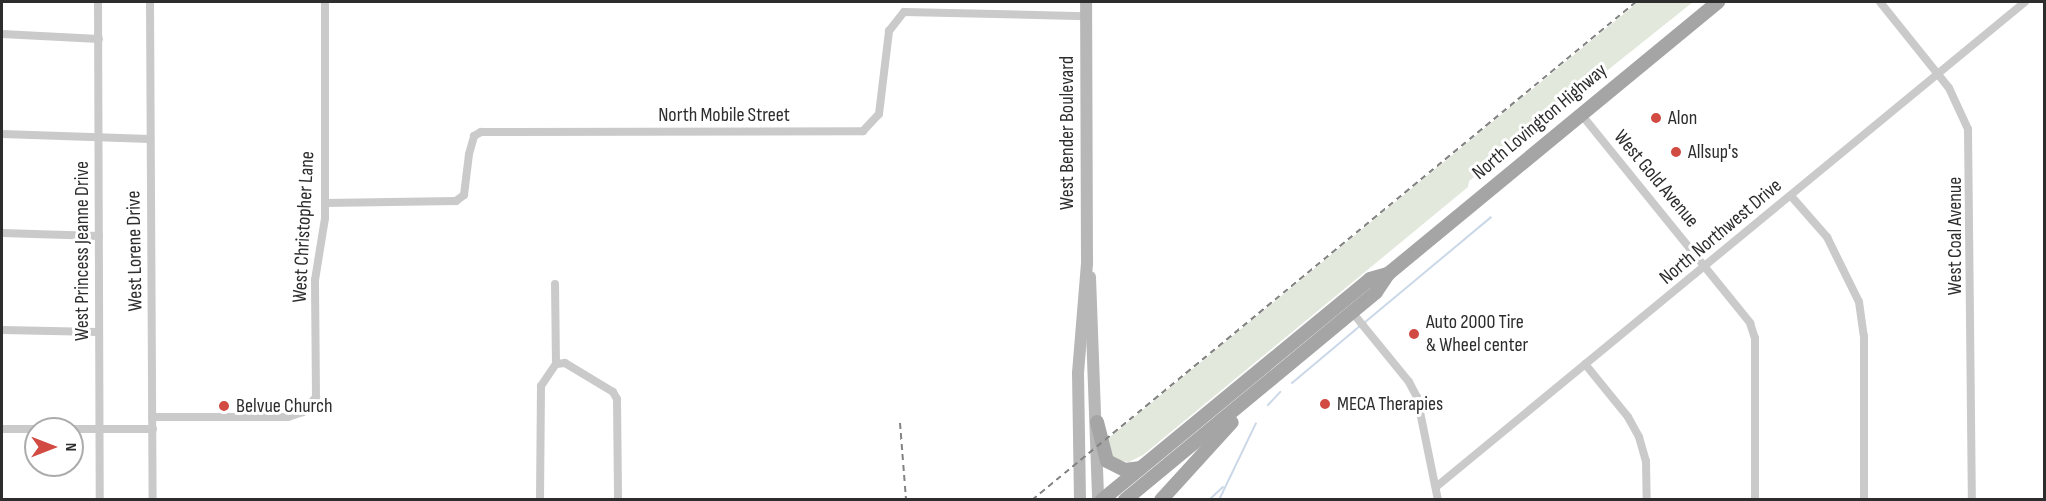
<!DOCTYPE html>
<html>
<head>
<meta charset="utf-8">
<style>
  body { margin:0 }
  #map { position:relative; width:2046px; height:501px; overflow:hidden; background:#fff; font-family:"Sofia Sans Condensed",sans-serif }
  div>[style] { position:absolute }
  .green>* { inset:0; background:#e2e9dc }
  .stream>* { height:2px; margin:-1px; padding:0 1px; transform-origin:1px; border-radius:1px; background:#cad8e7 }
  .street>* { height:8px; margin:-4px; padding:0 4px; transform-origin:4px; border-radius:4px; background:#cacaca }
  .secondary>* { height:12px; margin:-6px; padding:0 6px; transform-origin:6px; border-radius:6px; background:#b7b7b7 }
  .primary>* { height:14px; margin:-7px; padding:0 7px; transform-origin:7px; border-radius:7px; background:#a5a5a5 }
  .rail>* { height:2px; margin-top:-1px; transform-origin:0; background:repeating-linear-gradient(90deg,#828282 0 6px,transparent 0 10.5px) }
  .dots>* { width:16px; height:16px; translate:-50% -50%; box-sizing:border-box; border:3px solid #fff; border-radius:50% }
  span { translate:-50% -50%; white-space:nowrap; text-align:center; line-height:1.15; -webkit-text-stroke:6px #fff; paint-order:stroke }
  .street-label { font-size:20px; color:#2d2d2d }
  .poi-label { font-size:20px; color:#2d2d2d }
  .left { translate:0 -50%; text-align:left }
  .frame { position:absolute; inset:0; border:3px solid #2d2d2d; pointer-events:none }
  .north { position:absolute; left:24px; top:417px; width:60px; height:60px; box-sizing:border-box; background:#fff; border:2px solid #ababab; border-radius:50%; rotate:90deg; font-size:16px; font-weight:700; line-height:24px; text-align:center; color:#2d2d2d }
  .north::after { content:''; display:block; margin:auto; width:21px; height:27px; background:#d14b42; clip-path:polygon(50% 0,100% 100%,50% 72%,0 100%) }
</style>
</head>
<body>
<div id="map">
  <div class="green">
    <div style="clip-path:polygon(1638px 2px,1693px 2px,1469px 181px,1468px 187px,1143px 455px,1129px 462px,1112px 460px,1105px 441px)"></div>
  </div>
  <div class="stream">
    <div style="left:1364px;top:323px;width:165px;rotate:-39.8deg"></div>
    <div style="left:1292px;top:383px;width:89px;rotate:-40deg"></div>
    <div style="left:1268px;top:405px;width:18px;rotate:-47deg"></div>
    <div style="left:1209px;top:500px;width:19px;rotate:-43deg"></div>
    <div style="left:1219px;top:500px;width:85px;rotate:-64.3deg"></div>
  </div>
  <div class="street">
    <div style="left:98px;top:2px;width:498px;rotate:89.8deg"></div>
    <div style="left:150px;top:2px;width:498px;rotate:89.7deg"></div>
    <div style="left:1880px;top:2px;width:110px;rotate:51.3deg"></div>
    <div style="left:1949px;top:88px;width:45px;rotate:65.1deg"></div>
    <div style="left:1968px;top:129px;width:371px;rotate:89.4deg"></div>
    <div style="left:2px;top:34px;width:97px;rotate:3deg"></div>
    <div style="left:1581px;top:114px;width:269px;rotate:51deg"></div>
    <div style="left:1750px;top:323px;width:16px;rotate:72deg"></div>
    <div style="left:1755px;top:338px;width:162px;rotate:90deg"></div>
    <div style="left:2px;top:134px;width:148px;rotate:1.9deg"></div>
    <div style="left:1791px;top:196px;width:55px;rotate:48.7deg"></div>
    <div style="left:1827px;top:237px;width:72px;rotate:63.8deg"></div>
    <div style="left:1859px;top:302px;width:34px;rotate:82deg"></div>
    <div style="left:1864px;top:336px;width:164px;rotate:90deg"></div>
    <div style="left:325px;top:203px;width:131px;rotate:-0.9deg"></div>
    <div style="left:456px;top:201px;width:10px;rotate:-37deg"></div>
    <div style="left:464px;top:195px;width:41px;rotate:-83deg"></div>
    <div style="left:469px;top:154px;width:19px;rotate:-74deg"></div>
    <div style="left:474px;top:136px;width:8px;rotate:-30deg"></div>
    <div style="left:481px;top:132px;width:382px;rotate:-0.1deg"></div>
    <div style="left:863px;top:131px;width:23px;rotate:-47deg"></div>
    <div style="left:879px;top:114px;width:84px;rotate:-83.1deg"></div>
    <div style="left:889px;top:31px;width:24px;rotate:-52deg"></div>
    <div style="left:904px;top:12px;width:182px;rotate:1.3deg"></div>
    <div style="left:2px;top:233px;width:97px;rotate:1.8deg"></div>
    <div style="left:1352px;top:312px;width:90px;rotate:50.8deg"></div>
    <div style="left:1409px;top:382px;width:17px;rotate:62deg"></div>
    <div style="left:1417px;top:397px;width:105px;rotate:78.5deg"></div>
    <div style="left:2px;top:330px;width:97px;rotate:1.2deg"></div>
    <div style="left:556px;top:364px;width:9px;rotate:-6deg"></div>
    <div style="left:565px;top:363px;width:56px;rotate:31.1deg"></div>
    <div style="left:613px;top:392px;width:8px;rotate:60deg"></div>
    <div style="left:617px;top:399px;width:101px;rotate:89.4deg"></div>
    <div style="left:1585px;top:364px;width:68px;rotate:50.9deg"></div>
    <div style="left:1628px;top:417px;width:23px;rotate:61deg"></div>
    <div style="left:1639px;top:437px;width:25px;rotate:74deg"></div>
    <div style="left:1646px;top:461px;width:39px;rotate:89deg"></div>
    <div style="left:152px;top:417px;width:136px"></div>
    <div style="left:288px;top:417px;width:16px;rotate:-18deg"></div>
    <div style="left:303px;top:412px;width:20px;rotate:-49deg"></div>
    <div style="left:316px;top:397px;width:117px;rotate:-90.5deg"></div>
    <div style="left:315px;top:280px;width:63px;rotate:-80.8deg"></div>
    <div style="left:325px;top:218px;width:216px;rotate:-90deg"></div>
    <div style="left:2px;top:429px;width:34px"></div>
    <div style="left:72px;top:429px;width:81px"></div>
    <div style="left:1436px;top:487px;width:763px;rotate:-39.47deg"></div>
    <div style="left:540px;top:500px;width:114px;rotate:-89.5deg"></div>
    <div style="left:541px;top:386px;width:27px;rotate:-56deg"></div>
    <div style="left:556px;top:364px;width:80px;rotate:-90.7deg"></div>
  </div>
  <div class="secondary">
    <div style="left:1090px;top:277px;width:223px;rotate:87.9deg"></div>
    <div style="left:1080px;top:500px;width:127px;rotate:-90.9deg"></div>
    <div style="left:1078px;top:373px;width:109px;rotate:-85.3deg"></div>
    <div style="left:1087px;top:264px;width:262px;rotate:-90.2deg"></div>
  </div>
  <div class="primary">
    <div style="left:1097px;top:422px;width:40px;rotate:75.6deg"></div>
    <div style="left:1107px;top:461px;width:20px;rotate:27deg"></div>
    <div style="left:1125px;top:470px;width:16px;rotate:-7deg"></div>
    <div style="left:1102px;top:500px;width:347px;rotate:-39.5deg"></div>
    <div style="left:1370px;top:279px;width:19px;rotate:-16deg"></div>
    <div style="left:1125px;top:500px;width:326px;rotate:-39.6deg"></div>
    <div style="left:1376px;top:292px;width:22px;rotate:-56deg"></div>
    <div style="left:1388px;top:274px;width:428px;rotate:-39.5deg"></div>
    <div style="left:1161px;top:500px;width:105px;rotate:-47.7deg"></div>
  </div>
  <div class="rail">
    <div style="left:900px;top:423px;width:77px;rotate:85.5deg"></div>
    <div style="left:1032px;top:500px;width:783px;rotate:-39.51deg"></div>
  </div>
  <div class="dots">
    <div style="left:1656px;top:118px;background:#d14b42"></div>
    <div style="left:1676px;top:152px;background:#d14b42"></div>
    <div style="left:1414px;top:334px;background:#d14b42"></div>
    <div style="left:1325px;top:404px;background:#d14b42"></div>
    <div style="left:224px;top:406px;background:#d14b42"></div>
  </div>
  <div class="street-label">
    <span style="left:724px;top:115px">North Mobile Street</span>
    <span style="left:1540px;top:122px;rotate:-40deg">North Lovington Highway</span>
    <span style="left:1067px;top:133px;rotate:-90deg">West Bender Boulevard</span>
    <span style="left:1656px;top:179px;rotate:50deg">West Gold Avenue</span>
    <span style="left:304px;top:227px;rotate:-87deg">West Christopher Lane</span>
    <span style="left:1721px;top:232px;rotate:-40deg">North Northwest Drive</span>
    <span style="left:1955px;top:236px;rotate:-90deg">West Coal Avenue</span>
    <span style="left:82px;top:251px;rotate:-90deg">West Princess Jeanne Drive</span>
    <span style="left:135px;top:251px;rotate:-91deg">West Lorene Drive</span>
  </div>
  <div class="poi-label">
    <span class="left" style="left:1668px;top:118px">Alon</span>
    <span class="left" style="left:1688px;top:152px">Allsup's</span>
    <span class="left" style="left:1426px;top:334px">Auto 2000 Tire<br>&amp; Wheel center</span>
    <span class="left" style="left:1337px;top:404px">MECA Therapies</span>
    <span class="left" style="left:236px;top:406px">Belvue Church</span>
  </div>
  <div class="frame"></div>
  <div class="north">N</div>
</div>
</body>
</html>
